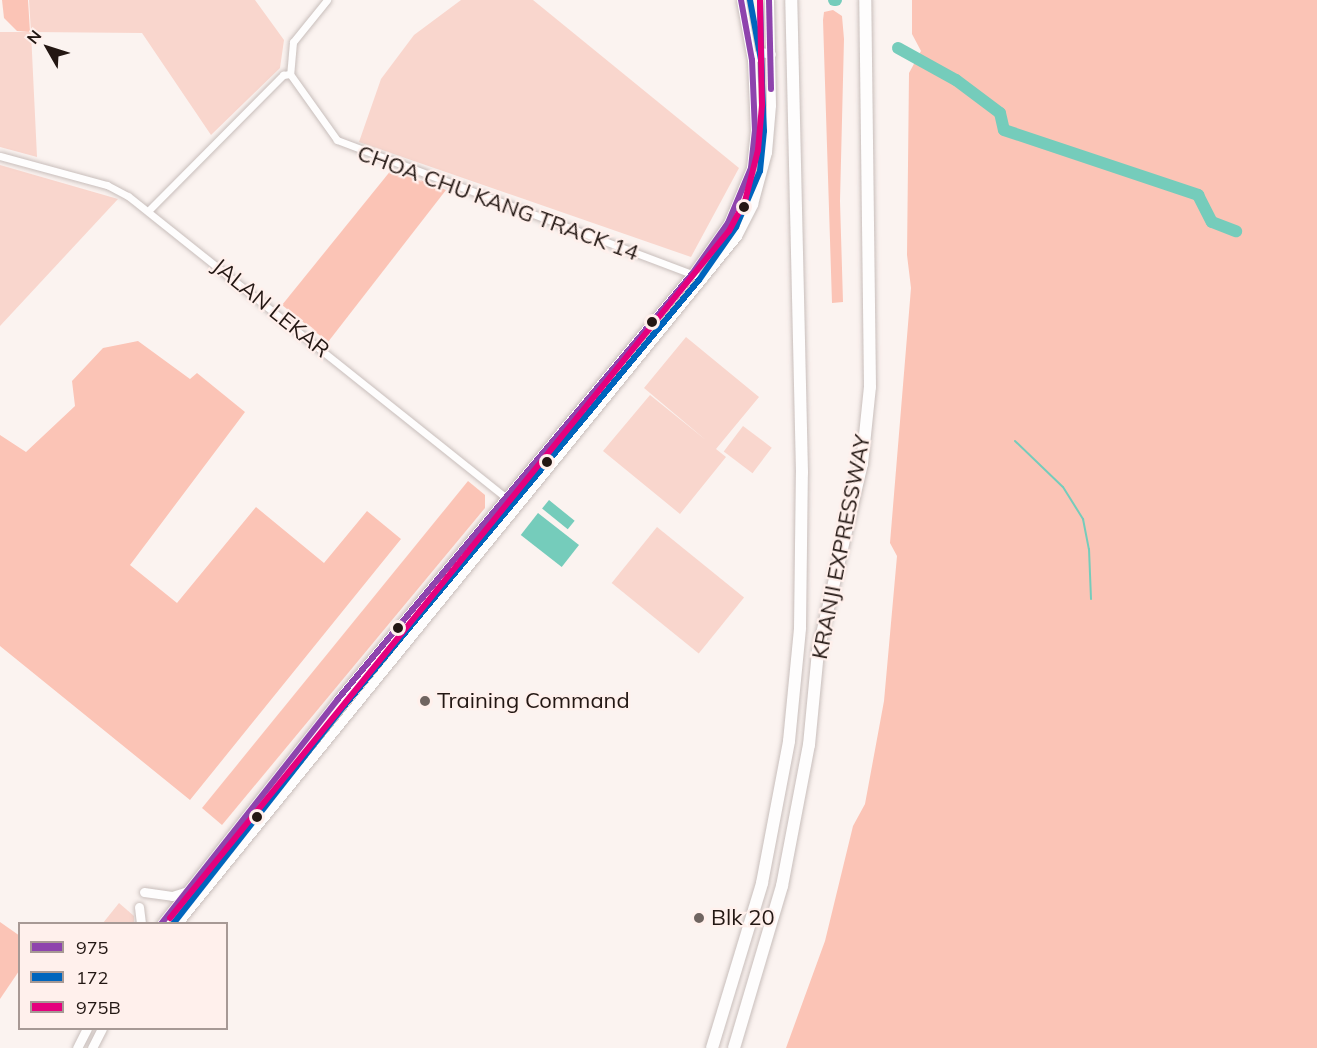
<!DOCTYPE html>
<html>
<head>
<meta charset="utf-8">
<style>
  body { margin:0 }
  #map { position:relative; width:1317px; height:1048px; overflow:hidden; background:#fbf3f0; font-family:Mulish,sans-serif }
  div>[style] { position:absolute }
  .green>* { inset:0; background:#f9d6cd; transform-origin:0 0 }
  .forest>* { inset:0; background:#fbc4b6 }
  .water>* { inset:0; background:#75ccbb; transform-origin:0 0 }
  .stream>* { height:2px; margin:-1px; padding:0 1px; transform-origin:1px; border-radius:1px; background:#75ccbb }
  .river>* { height:12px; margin:-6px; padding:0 6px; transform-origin:6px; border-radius:6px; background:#75ccbb }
  .roads { filter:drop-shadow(0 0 2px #c8bebb) drop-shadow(0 0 2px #c8bebb) }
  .street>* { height:7px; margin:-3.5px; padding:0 3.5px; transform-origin:3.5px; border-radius:3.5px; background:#fefdfd }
  .secondary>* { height:9px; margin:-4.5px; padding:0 4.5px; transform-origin:4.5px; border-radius:4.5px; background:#fefdfd }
  .highway>* { height:12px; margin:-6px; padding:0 6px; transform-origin:6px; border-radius:6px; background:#fefdfd }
  .bus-1>* { height:6px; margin:-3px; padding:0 3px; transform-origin:3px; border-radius:3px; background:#8e44ad }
  .bus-2>* { height:6px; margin:-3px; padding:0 3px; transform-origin:3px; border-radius:3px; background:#0065bd }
  .bus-3>* { height:6px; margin:-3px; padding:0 3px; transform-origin:3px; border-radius:3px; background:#e5007d }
  .dots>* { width:16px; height:16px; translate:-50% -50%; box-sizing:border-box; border:3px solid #fff0ec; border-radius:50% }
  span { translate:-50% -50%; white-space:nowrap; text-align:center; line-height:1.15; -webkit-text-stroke:4.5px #fff0ec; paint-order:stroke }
  .street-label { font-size:22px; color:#231713 }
  .poi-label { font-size:22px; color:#231713 }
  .left { translate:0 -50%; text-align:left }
  .legend { position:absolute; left:18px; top:922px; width:210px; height:108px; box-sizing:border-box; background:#fff0ec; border:2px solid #a79995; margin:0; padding:8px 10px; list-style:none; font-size:18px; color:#231713 }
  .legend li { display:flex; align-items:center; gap:12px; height:30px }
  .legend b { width:30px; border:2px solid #a79995 }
  .north { position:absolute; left:18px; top:18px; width:60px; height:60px; -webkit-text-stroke:4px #fff0ec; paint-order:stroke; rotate:309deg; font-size:16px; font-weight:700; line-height:24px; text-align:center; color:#231713 }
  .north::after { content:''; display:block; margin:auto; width:21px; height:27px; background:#231713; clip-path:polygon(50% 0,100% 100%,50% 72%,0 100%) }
</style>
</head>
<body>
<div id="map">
  <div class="green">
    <div style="clip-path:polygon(29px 0,255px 0,284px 40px,280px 68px,211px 135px,142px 33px,31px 32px,37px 157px,0 147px,0 32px,31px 32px)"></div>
    <div style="clip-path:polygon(461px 0,533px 0,739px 168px,691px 257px,359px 142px,381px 79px,414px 35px)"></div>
    <div style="clip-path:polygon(0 165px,118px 199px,0 326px)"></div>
    <div style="clip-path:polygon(686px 337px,759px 397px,716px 449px,726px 457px,680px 514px,603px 451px,650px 395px,707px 441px,644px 388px)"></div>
    <div style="left:743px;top:426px;width:36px;height:32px;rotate:37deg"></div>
    <div style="left:657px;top:527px;width:112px;height:72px;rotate:39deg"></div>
    <div style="clip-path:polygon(119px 903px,134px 916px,134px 923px,103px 923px)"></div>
  </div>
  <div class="forest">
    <div style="clip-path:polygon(2px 0,28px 0,30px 32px,17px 31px,4px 18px)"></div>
    <div style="clip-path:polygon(912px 0,1317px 0,1317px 1048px,786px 1048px,825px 941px,853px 826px,865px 804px,884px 701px,897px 556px,890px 543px,911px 288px,907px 255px,909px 73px,921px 51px,912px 34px)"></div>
    <div style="clip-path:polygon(833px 10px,842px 16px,844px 39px,840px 201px,843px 302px,832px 303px,823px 20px,824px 12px)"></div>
    <div style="clip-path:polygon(392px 169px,446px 190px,328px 342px,282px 305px)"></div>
    <div style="clip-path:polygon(138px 341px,190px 379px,197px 373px,245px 412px,130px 565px,177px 603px,256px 507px,324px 563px,367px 511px,401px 539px,190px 800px,0 646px,0 435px,26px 452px,75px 406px,72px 381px,103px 348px)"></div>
    <div style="clip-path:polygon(468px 481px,485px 495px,485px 508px,222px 825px,202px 808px)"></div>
    <div style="clip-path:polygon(0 922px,20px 936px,19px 971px,0 999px)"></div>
  </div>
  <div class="water">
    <div style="left:549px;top:500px;width:33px;height:11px;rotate:39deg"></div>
    <div style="left:538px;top:513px;width:52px;height:28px;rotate:38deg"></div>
  </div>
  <div class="stream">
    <div style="left:1015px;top:441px;width:66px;rotate:43.8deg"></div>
    <div style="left:1063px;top:487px;width:38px;rotate:58deg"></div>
    <div style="left:1083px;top:519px;width:31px;rotate:79deg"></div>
    <div style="left:1089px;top:549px;width:50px;rotate:87.7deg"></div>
  </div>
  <div class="river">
    <div style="left:834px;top:0;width:2px"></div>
    <div style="left:898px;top:48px;width:66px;rotate:28.9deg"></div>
    <div style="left:956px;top:80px;width:55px;rotate:36.9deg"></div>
    <div style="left:1000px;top:113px;width:17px;rotate:77deg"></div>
    <div style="left:1004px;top:130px;width:205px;rotate:18.5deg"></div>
    <div style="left:1198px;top:195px;width:30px;rotate:63deg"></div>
    <div style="left:1212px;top:222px;width:26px;rotate:21deg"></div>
  </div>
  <div class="roads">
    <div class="street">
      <div style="left:327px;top:0;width:54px;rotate:129deg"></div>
      <div style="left:293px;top:42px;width:32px;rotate:95deg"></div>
      <div style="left:290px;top:74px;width:81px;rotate:54.5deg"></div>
      <div style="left:337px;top:140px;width:392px;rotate:20.7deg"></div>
      <div style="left:0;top:156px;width:111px;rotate:15.2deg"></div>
      <div style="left:107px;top:185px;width:24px;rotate:28deg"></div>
      <div style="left:128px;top:196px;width:497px;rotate:38.6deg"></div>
      <div style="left:148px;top:211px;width:192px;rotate:-45.2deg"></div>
      <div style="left:283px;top:75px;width:7px;rotate:-8deg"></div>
    </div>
    <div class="secondary">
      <div style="left:752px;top:60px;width:12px;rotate:-42deg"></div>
      <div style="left:761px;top:52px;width:10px;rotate:11deg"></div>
      <div style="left:144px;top:892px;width:28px;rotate:8deg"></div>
      <div style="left:172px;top:896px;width:14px;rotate:-17deg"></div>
      <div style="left:139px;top:907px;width:17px;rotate:83deg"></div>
      <div style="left:161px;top:924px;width:286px;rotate:-51.8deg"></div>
      <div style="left:338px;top:699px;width:553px;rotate:-50.21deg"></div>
      <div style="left:692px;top:274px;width:62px;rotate:-54.8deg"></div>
      <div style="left:728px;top:223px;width:60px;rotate:-67.3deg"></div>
      <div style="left:751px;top:168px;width:37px;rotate:-84deg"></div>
      <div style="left:755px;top:131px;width:71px;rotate:-92.4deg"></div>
      <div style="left:752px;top:60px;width:61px;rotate:-100.4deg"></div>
      <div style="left:177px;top:924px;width:887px;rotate:-50.86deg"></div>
      <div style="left:737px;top:236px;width:36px;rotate:-63deg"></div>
      <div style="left:753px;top:204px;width:54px;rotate:-74.9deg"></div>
      <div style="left:767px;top:152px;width:47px;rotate:-85.1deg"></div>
      <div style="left:771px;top:105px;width:105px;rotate:-91.1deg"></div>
      <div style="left:77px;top:1048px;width:22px;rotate:-63deg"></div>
      <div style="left:92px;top:1048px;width:22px;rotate:-63deg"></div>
    </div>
    <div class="highway">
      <div style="left:712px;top:1048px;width:172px;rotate:-73.1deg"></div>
      <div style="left:762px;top:883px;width:145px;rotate:-79.2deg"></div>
      <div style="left:789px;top:741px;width:114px;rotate:-84.4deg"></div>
      <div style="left:800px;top:628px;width:155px;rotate:-89.3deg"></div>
      <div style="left:802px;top:473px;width:473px;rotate:-91.3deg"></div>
      <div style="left:734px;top:1048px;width:169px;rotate:-73.5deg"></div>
      <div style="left:782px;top:886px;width:144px;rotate:-79.2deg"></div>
      <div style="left:809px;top:745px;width:94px;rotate:-84.5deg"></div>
      <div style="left:818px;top:651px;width:192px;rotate:-76.8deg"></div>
      <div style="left:862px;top:464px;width:77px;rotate:-84.1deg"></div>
      <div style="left:870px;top:387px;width:387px;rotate:-90.7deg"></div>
    </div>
  </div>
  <div class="bus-1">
    <div style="left:769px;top:0;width:89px;rotate:88.7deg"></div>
    <div style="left:161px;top:924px;width:286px;rotate:-51.8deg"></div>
    <div style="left:338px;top:699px;width:553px;rotate:-50.21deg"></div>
    <div style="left:692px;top:274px;width:62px;rotate:-54.8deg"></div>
    <div style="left:728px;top:223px;width:60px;rotate:-67.3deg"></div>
    <div style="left:751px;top:168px;width:37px;rotate:-84deg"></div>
    <div style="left:755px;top:131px;width:71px;rotate:-92.4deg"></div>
    <div style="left:752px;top:60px;width:61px;rotate:-100.4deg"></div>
  </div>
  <div class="bus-2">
    <div style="left:760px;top:0;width:89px;rotate:88.7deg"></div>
    <div style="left:173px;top:924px;width:278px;rotate:-51.9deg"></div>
    <div style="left:345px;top:705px;width:553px;rotate:-50.21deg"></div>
    <div style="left:699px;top:280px;width:65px;rotate:-55.1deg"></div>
    <div style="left:736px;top:227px;width:61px;rotate:-66.8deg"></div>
    <div style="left:760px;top:171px;width:40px;rotate:-84.3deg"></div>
    <div style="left:764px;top:131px;width:71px;rotate:-92.4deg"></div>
    <div style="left:761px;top:60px;width:61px;rotate:-100.4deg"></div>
  </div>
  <div class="bus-3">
    <div style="left:170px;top:918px;width:886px;rotate:-50.87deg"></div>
    <div style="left:729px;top:231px;width:34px;rotate:-62deg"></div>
    <div style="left:745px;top:201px;width:53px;rotate:-75.7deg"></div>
    <div style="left:758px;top:150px;width:45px;rotate:-84.9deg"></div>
    <div style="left:762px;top:105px;width:105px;rotate:-91.1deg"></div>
  </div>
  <div class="dots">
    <div style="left:744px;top:207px;background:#231713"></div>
    <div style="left:652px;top:322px;background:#231713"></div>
    <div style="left:547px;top:462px;background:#231713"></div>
    <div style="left:398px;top:628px;background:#231713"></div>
    <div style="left:425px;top:701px;background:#6f6460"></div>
    <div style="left:257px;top:817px;background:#231713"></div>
    <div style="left:699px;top:918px;background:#6f6460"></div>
  </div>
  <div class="street-label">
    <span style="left:498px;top:203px;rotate:20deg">CHOA CHU KANG TRACK 14</span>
    <span style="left:271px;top:308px;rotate:39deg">JALAN LEKAR</span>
    <span style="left:841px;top:547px;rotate:-79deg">KRANJI EXPRESSWAY</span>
  </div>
  <div class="poi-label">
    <span class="left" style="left:437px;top:701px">Training Command</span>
    <span class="left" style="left:711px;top:918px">Blk 20</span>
  </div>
  <ul class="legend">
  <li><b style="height:8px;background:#8e44ad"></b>975</li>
  <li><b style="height:8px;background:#0065bd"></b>172</li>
  <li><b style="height:8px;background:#e5007d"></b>975B</li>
  </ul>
  <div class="north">N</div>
</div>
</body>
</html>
